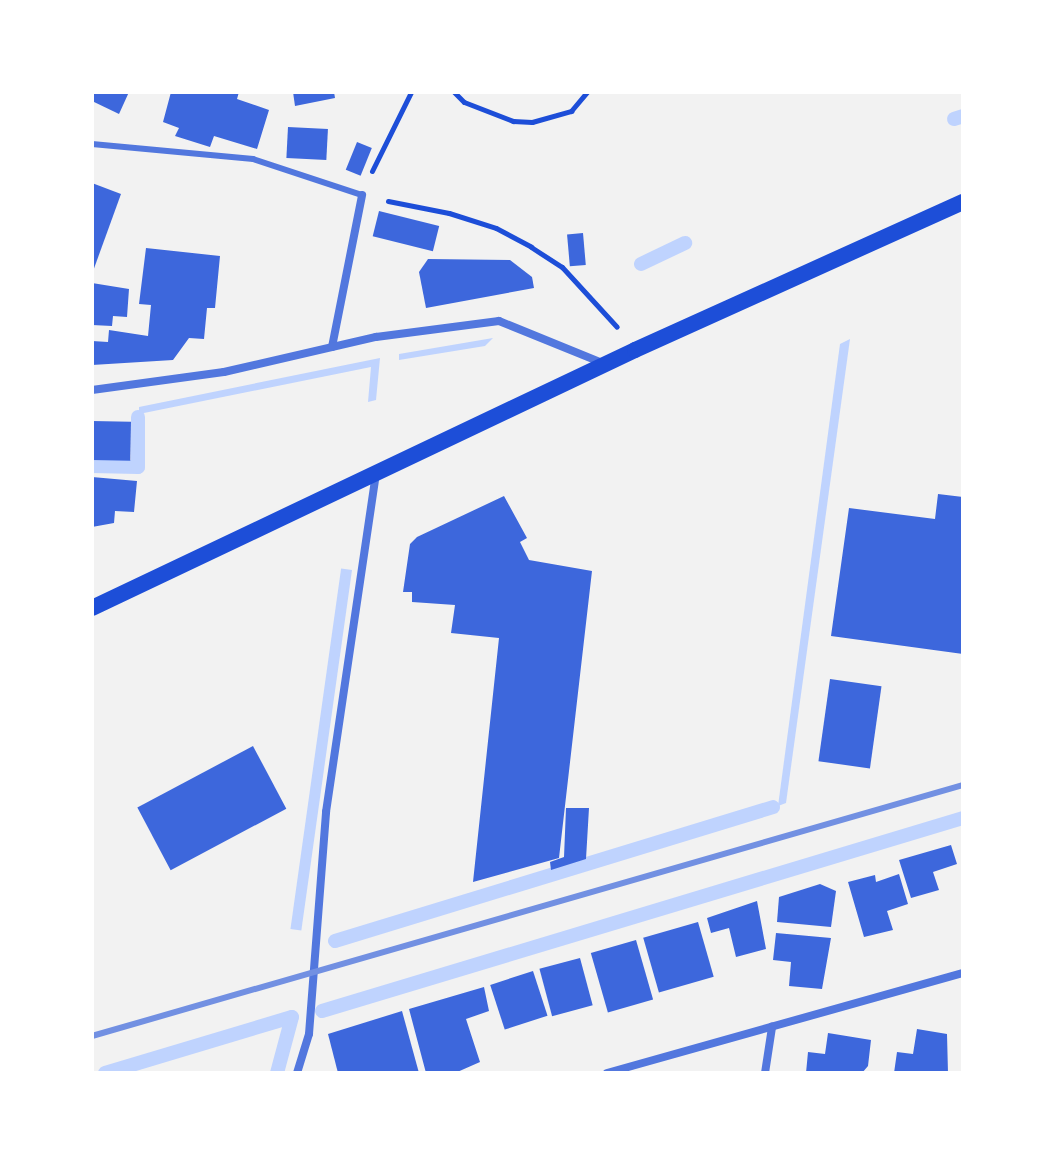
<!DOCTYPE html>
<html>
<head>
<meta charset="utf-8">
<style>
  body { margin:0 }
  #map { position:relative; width:1055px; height:1165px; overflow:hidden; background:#f2f2f2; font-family:"Source Sans 3",sans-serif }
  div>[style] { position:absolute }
  .water>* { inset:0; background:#bfd3fe; transform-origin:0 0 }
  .stream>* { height:14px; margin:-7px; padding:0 7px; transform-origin:7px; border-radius:7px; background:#bfd3fe }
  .building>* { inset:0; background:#3d67dc; transform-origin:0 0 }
  .path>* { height:5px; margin:-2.5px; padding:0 2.5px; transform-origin:2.5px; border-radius:2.5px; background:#1d4ed8 }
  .service>* { height:6px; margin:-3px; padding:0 3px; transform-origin:3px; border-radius:3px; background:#5277de }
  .minor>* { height:8px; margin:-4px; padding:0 4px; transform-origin:4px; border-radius:4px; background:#5277de }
  .secondary>* { height:16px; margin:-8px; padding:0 8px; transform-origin:8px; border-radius:8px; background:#1d4ed8 }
  .rail>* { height:6px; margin:-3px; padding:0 3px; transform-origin:3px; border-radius:3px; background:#7290e2 }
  span { translate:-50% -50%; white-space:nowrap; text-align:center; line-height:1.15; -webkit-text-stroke:8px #fff; paint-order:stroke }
  .frame { position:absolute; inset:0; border:94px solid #fff; pointer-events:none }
</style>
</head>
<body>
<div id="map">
  <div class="water">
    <div style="clip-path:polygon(493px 338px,485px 346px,399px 360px,399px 354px)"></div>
    <div style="clip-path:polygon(850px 339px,786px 803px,778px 806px,840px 344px)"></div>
    <div style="clip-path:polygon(380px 358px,376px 400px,368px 402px,371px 367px,139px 414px,139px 407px)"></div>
    <div style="left:352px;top:570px;width:364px;height:11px;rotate:98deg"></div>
  </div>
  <div class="stream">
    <div style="left:954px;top:119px;width:9px;rotate:-18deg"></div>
    <div style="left:641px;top:264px;width:49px;rotate:-25.5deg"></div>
    <div style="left:92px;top:466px;width:46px;rotate:1.2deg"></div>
    <div style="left:138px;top:467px;width:50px;rotate:-90deg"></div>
    <div style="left:335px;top:941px;width:458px;rotate:-17deg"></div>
    <div style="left:322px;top:1011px;width:669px;rotate:-16.76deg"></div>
    <div style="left:105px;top:1073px;width:195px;rotate:-16.7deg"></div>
    <div style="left:277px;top:1073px;width:58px;rotate:-75deg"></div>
  </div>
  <div class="building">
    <div style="clip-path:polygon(92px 92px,129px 92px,119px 114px,92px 101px)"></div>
    <div style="clip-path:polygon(171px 92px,239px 92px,237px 99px,269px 110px,257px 149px,214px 136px,210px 147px,175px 136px,179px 128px,163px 122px)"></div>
    <div style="clip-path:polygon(293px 92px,334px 92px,335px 98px,295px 106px)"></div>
    <div style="left:288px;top:127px;width:40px;height:31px;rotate:3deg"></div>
    <div style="left:357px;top:142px;width:16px;height:30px;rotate:22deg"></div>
    <div style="clip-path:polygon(92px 183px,121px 194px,92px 274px)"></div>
    <div style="left:379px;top:211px;width:62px;height:26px;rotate:14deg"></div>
    <div style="left:583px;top:233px;width:32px;height:16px;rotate:85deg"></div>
    <div style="clip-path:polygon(146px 248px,220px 256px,215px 308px,207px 308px,204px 339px,189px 338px,173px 360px,92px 365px,92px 341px,108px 342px,109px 330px,148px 336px,151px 305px,139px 304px)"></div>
    <div style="clip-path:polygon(428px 259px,510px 260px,532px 277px,534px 288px,426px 308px,419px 272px)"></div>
    <div style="clip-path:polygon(92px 283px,129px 289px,127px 317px,113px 316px,112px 326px,92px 325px)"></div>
    <div style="left:92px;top:421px;width:39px;height:39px;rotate:1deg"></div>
    <div style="clip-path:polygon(92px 477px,137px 481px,134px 512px,115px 511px,114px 523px,92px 527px)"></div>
    <div style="clip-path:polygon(938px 494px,963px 497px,963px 654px,831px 636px,849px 508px,935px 519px)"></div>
    <div style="clip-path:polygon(504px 496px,527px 538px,520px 542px,529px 560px,592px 571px,559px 858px,473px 882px,499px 638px,451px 633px,455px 605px,412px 602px,412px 592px,403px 592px,410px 544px,417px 537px)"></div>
    <div style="left:830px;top:679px;width:52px;height:83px;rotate:8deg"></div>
    <div style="left:253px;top:746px;width:71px;height:131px;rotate:62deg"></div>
    <div style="clip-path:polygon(566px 808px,589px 808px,586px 859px,551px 870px,550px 862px,564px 857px)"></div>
    <div style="clip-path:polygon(951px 845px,957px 864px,933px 872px,939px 890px,911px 898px,899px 860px)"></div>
    <div style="clip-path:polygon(899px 874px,908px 904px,887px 911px,893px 930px,864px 937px,848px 882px,875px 875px,876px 882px)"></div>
    <div style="clip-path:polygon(820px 884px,836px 891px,831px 927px,777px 922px,779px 897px)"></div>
    <div style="clip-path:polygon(757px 901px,766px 949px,736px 957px,729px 928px,711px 933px,707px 918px)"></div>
    <div style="left:698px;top:922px;width:57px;height:57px;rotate:74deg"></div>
    <div style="clip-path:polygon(776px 933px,831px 938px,822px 989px,789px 986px,791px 962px,773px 960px)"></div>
    <div style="left:636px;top:940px;width:62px;height:47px;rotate:74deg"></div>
    <div style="left:580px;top:958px;width:49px;height:42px;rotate:75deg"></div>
    <div style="left:533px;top:971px;width:47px;height:45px;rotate:72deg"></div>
    <div style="clip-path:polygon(484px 987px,489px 1011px,466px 1019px,480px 1062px,455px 1073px,426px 1073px,409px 1009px)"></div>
    <div style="clip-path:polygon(402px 1011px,419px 1073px,338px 1073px,328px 1034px)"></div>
    <div style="clip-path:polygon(917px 1029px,947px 1034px,948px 1073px,894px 1073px,897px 1052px,913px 1054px)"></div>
    <div style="clip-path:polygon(828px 1033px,871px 1040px,868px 1066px,862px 1073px,806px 1073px,808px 1052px,825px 1054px)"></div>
  </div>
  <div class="path">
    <div style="left:454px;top:92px;width:14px;rotate:45deg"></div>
    <div style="left:464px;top:102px;width:53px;rotate:21.2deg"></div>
    <div style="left:513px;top:121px;width:19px;rotate:3deg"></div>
    <div style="left:532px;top:122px;width:41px;rotate:-15.8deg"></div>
    <div style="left:571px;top:111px;width:25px;rotate:-50deg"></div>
    <div style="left:372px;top:171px;width:88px;rotate:-63.7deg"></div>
    <div style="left:388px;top:201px;width:62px;rotate:11.1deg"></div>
    <div style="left:449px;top:213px;width:49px;rotate:17.7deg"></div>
    <div style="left:496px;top:228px;width:40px;rotate:28deg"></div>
    <div style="left:531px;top:247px;width:37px;rotate:33deg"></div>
    <div style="left:562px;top:267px;width:81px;rotate:47.5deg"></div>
  </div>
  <div class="service">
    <div style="left:92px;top:144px;width:162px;rotate:5.3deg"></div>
    <div style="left:253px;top:159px;width:115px;rotate:18.3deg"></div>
  </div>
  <div class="minor">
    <div style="left:332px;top:347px;width:155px;rotate:-78.8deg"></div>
    <div style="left:92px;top:390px;width:133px;rotate:-7.8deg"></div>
    <div style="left:224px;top:372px;width:156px;rotate:-13deg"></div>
    <div style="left:376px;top:337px;width:124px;rotate:-7.4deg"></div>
    <div style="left:499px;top:321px;width:114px;rotate:22.1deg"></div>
    <div style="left:297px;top:1073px;width:41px;rotate:-72.9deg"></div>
    <div style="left:309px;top:1034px;width:223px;rotate:-85.6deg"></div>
    <div style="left:326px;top:812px;width:342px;rotate:-81.6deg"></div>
    <div style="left:607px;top:1073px;width:370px;rotate:-15.7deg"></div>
    <div style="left:765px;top:1073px;width:47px;rotate:-81.3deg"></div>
  </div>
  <div class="secondary">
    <div style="left:92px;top:608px;width:601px;rotate:-25.41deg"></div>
    <div style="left:635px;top:350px;width:360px;rotate:-24.3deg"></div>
  </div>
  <div class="rail">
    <div style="left:92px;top:1036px;width:906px;rotate:-16.08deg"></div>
  </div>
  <div class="frame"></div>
</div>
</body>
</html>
